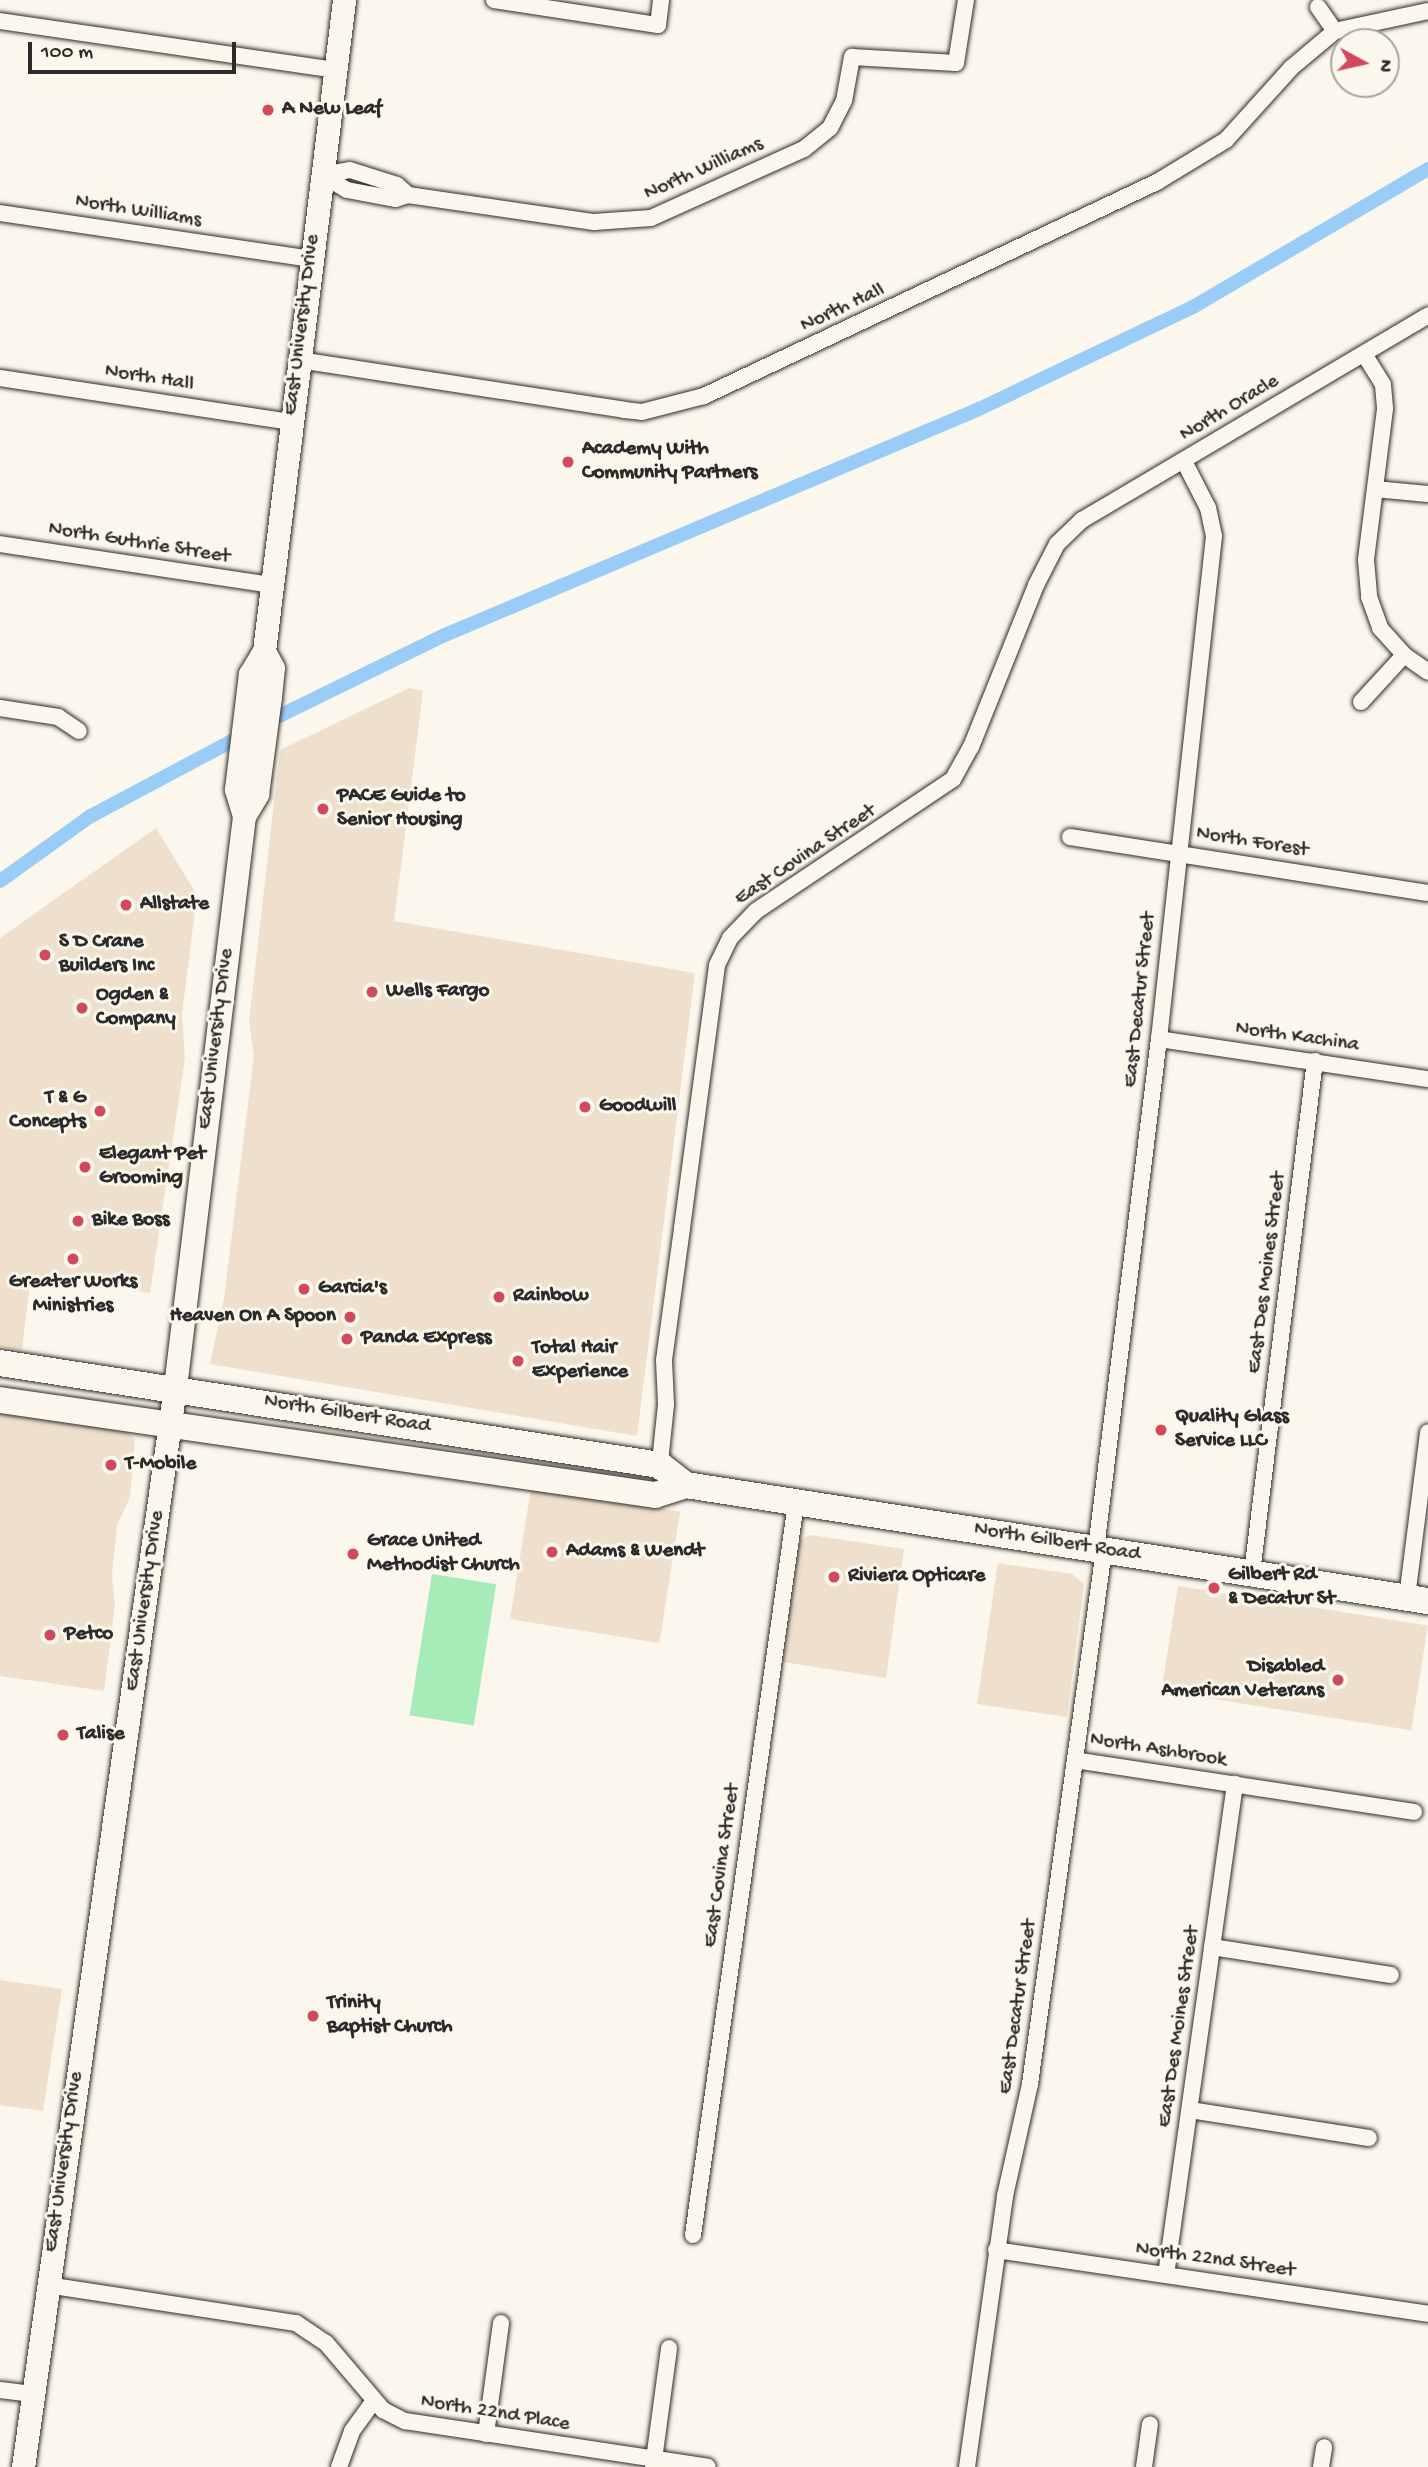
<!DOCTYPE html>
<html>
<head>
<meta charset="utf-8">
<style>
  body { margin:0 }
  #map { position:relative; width:1428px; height:2467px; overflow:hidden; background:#fbf7ec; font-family:"Gochi Hand",sans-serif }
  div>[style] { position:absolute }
  .built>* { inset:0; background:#eee0cc; transform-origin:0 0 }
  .green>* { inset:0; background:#a7ecb8; transform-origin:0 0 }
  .canal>* { height:14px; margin:-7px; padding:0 7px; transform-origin:7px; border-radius:7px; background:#99cdf7 }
  .roads { filter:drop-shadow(0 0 2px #2b2b2b) drop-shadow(0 0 2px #2b2b2b) }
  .minor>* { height:16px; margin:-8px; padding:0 8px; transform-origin:8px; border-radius:8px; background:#fbf7ec }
  .secondary>* { height:23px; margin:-11.5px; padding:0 11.5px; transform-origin:11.5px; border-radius:11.5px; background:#fbf7ec }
  .primary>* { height:26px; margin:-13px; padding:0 13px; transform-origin:13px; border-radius:13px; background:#fbf7ec }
  .dots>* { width:19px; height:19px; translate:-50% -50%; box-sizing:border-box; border:4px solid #fbf7ec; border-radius:50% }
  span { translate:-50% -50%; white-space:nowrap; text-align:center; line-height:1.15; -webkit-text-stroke:6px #fbf7ec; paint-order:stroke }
  .poi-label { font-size:21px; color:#2b2b2b; font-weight:700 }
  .left { translate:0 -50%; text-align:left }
  .right { translate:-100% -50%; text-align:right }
  .street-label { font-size:21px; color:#2b2b2b }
  .north { position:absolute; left:1330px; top:28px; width:70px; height:70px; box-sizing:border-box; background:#fbf7ec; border:2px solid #a8a59f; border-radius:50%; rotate:98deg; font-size:19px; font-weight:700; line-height:28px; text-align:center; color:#2b2b2b }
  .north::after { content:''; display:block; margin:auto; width:24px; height:32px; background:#d1495b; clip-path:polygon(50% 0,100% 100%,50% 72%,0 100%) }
  .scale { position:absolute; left:28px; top:42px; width:208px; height:32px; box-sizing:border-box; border:4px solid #2b2b2b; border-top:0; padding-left:9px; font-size:21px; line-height:24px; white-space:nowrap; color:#2b2b2b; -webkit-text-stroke:5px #fbf7ec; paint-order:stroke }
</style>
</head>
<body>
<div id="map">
  <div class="built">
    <div style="clip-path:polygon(409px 688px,423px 691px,394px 921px,695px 973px,637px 1436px,210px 1364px,224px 1298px,254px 1056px,249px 1021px,280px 750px)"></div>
    <div style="clip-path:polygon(156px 828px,197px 895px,182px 1014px,185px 1058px,150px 1293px,31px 1275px,22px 1350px,0 1347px,0 938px)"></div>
    <div style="clip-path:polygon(0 1412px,128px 1432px,135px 1440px,130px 1497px,117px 1526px,112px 1574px,115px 1605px,104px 1691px,0 1676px)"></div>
    <div style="left:531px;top:1488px;width:151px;height:133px;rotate:9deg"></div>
    <div style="clip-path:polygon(811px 1535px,904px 1549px,886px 1678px,783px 1662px,799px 1546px,801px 1539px)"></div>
    <div style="clip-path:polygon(998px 1563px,1072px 1574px,1084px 1584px,1067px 1717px,977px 1704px)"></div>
    <div style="left:1178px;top:1586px;width:253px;height:106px;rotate:9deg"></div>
    <div style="clip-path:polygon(0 1980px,62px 1989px,43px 2111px,0 2105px)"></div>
  </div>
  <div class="green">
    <div style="left:432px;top:1574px;width:65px;height:143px;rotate:9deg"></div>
  </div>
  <div class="canal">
    <div style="left:265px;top:723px;width:200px;rotate:-26.1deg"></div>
    <div style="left:445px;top:635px;width:580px;rotate:-22.94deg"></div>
    <div style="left:979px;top:409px;width:237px;rotate:-25.5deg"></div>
    <div style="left:1193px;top:307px;width:273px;rotate:-30.4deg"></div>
    <div style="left:0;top:881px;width:110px;rotate:-35.7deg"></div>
    <div style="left:89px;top:817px;width:179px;rotate:-28deg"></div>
  </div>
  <div class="roads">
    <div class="minor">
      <div style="left:494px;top:0;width:166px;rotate:8.7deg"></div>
      <div style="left:658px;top:25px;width:25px;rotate:-83deg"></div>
      <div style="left:1318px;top:7px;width:29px;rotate:55deg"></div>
      <div style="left:0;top:21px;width:339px;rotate:8.3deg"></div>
      <div style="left:322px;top:175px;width:29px;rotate:31deg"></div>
      <div style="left:347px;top:190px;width:50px;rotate:10.4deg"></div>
      <div style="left:396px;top:199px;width:13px;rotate:-18deg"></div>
      <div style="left:408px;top:195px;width:188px;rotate:8.3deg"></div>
      <div style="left:594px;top:222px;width:57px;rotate:-4deg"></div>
      <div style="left:651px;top:218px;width:168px;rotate:-24.3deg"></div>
      <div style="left:804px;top:149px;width:33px;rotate:-39deg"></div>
      <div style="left:830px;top:128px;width:30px;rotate:-63deg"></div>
      <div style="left:844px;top:101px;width:45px;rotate:-79.7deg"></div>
      <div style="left:852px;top:57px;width:104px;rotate:3.3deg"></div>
      <div style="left:956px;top:63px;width:64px;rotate:-81deg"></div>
      <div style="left:322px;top:175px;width:28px;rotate:-10deg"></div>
      <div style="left:350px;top:170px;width:49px;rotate:17.7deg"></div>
      <div style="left:397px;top:185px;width:15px;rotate:42deg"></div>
      <div style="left:0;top:213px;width:314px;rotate:8.4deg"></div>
      <div style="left:1364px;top:354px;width:36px;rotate:58deg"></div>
      <div style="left:1383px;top:385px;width:24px;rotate:85deg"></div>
      <div style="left:1385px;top:409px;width:152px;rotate:97.2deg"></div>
      <div style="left:1366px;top:560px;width:37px;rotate:85deg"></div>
      <div style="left:1369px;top:597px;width:33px;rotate:70deg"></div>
      <div style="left:1380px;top:628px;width:36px;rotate:48deg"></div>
      <div style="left:1404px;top:655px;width:29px;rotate:35deg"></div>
      <div style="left:299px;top:360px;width:329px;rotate:8.7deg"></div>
      <div style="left:624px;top:410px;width:18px;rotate:6deg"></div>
      <div style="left:642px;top:412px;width:64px;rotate:-14.5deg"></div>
      <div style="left:704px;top:396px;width:501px;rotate:-25.29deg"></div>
      <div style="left:1157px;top:182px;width:81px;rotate:-31.3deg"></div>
      <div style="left:1226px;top:140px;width:97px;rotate:-47.9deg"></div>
      <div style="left:1291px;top:68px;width:57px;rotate:-40.1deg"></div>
      <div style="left:1335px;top:31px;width:95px;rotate:-12.1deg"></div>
      <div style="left:0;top:378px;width:295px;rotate:8.6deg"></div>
      <div style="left:1375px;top:489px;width:53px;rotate:5.4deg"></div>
      <div style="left:0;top:544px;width:274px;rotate:8.6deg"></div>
      <div style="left:1361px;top:702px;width:64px;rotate:-47.5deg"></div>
      <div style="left:0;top:708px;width:59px;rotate:8.8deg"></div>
      <div style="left:58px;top:717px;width:25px;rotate:34deg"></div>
      <div style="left:1070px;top:837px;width:362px;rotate:8.9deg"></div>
      <div style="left:1159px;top:1039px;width:272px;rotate:8.5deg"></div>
      <div style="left:659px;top:1472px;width:68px;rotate:-84.1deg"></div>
      <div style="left:666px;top:1404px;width:44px;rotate:-92.6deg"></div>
      <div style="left:664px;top:1360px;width:133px;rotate:-82.2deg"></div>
      <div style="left:682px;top:1228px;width:265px;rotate:-82.4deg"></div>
      <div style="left:717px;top:965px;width:30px;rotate:-64deg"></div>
      <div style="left:730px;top:938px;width:37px;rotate:-46deg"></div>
      <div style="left:756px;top:911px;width:237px;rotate:-33.8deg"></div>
      <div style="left:953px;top:779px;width:37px;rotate:-61deg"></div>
      <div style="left:971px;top:747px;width:175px;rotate:-68.1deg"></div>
      <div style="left:1036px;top:585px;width:46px;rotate:-62.9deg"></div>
      <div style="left:1057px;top:544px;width:35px;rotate:-44deg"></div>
      <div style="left:1082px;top:520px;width:402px;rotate:-30.6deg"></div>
      <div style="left:1096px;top:1549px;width:514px;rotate:-82.96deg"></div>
      <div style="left:1159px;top:1039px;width:506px;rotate:-83.76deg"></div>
      <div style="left:1214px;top:536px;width:29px;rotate:-102deg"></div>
      <div style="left:1208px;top:508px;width:53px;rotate:-117.1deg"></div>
      <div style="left:1252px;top:1573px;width:516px;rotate:-82.99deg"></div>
      <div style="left:1407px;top:1597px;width:166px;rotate:-82.7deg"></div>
      <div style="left:1075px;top:1760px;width:343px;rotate:8.7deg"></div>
      <div style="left:1212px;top:1947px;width:181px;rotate:8.9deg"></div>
      <div style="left:1190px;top:2110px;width:181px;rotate:8.9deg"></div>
      <div style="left:693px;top:2235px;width:739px;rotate:-81.99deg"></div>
      <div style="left:996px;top:2250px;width:437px;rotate:8.4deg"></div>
      <div style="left:1166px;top:2275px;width:496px;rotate:-82deg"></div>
      <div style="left:47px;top:2285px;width:252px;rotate:8.7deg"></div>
      <div style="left:296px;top:2323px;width:36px;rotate:34deg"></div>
      <div style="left:326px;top:2343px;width:88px;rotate:49.6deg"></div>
      <div style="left:383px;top:2410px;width:25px;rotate:27deg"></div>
      <div style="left:405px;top:2421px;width:306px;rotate:8.6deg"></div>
      <div style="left:0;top:2390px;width:33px;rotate:7deg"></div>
      <div style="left:486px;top:2434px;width:112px;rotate:-82.3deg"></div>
      <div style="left:339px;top:2467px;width:38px;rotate:-70deg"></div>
      <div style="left:352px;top:2431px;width:37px;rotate:-54deg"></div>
      <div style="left:653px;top:2467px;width:120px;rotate:-82.3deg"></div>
      <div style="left:967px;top:2467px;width:274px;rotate:-82deg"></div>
      <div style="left:1005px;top:2196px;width:115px;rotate:-77.4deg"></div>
      <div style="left:1030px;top:2084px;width:539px;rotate:-82.11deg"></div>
      <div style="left:1144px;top:2467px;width:43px;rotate:-82.1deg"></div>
      <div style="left:1321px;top:2467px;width:20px;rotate:-81deg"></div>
    </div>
    <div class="secondary">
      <div style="left:244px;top:816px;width:26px;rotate:-59deg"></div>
      <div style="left:257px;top:794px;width:99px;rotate:-82.4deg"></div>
      <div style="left:270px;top:696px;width:28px;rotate:-84deg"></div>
      <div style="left:273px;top:668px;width:19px;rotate:-118deg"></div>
      <div style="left:23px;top:2467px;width:1091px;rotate:-81.99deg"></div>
      <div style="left:175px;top:1387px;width:575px;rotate:-83.11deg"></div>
      <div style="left:244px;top:816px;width:28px;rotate:-107deg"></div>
      <div style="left:236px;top:789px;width:116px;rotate:-83.1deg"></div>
      <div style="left:250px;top:674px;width:27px;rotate:-59deg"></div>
      <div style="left:264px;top:651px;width:656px;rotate:-82.99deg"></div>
    </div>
    <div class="primary">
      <div style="left:0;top:1363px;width:668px;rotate:8.79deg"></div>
      <div style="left:660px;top:1465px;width:33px;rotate:38deg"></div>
      <div style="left:0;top:1400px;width:662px;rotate:8.25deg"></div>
      <div style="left:655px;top:1495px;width:33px;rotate:-18deg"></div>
      <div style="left:686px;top:1485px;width:751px;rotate:8.89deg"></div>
    </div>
  </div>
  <div class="dots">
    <div style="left:268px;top:110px;background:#d1495b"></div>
    <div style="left:568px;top:462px;background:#d1495b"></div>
    <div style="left:323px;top:809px;background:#d1495b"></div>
    <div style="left:126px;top:905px;background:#d1495b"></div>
    <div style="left:45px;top:955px;background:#d1495b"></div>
    <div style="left:372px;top:992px;background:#d1495b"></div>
    <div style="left:82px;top:1008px;background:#d1495b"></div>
    <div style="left:585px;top:1107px;background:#d1495b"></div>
    <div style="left:100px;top:1111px;background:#d1495b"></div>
    <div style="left:85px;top:1167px;background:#d1495b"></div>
    <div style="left:78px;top:1221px;background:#d1495b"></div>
    <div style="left:73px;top:1259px;background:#d1495b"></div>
    <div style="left:304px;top:1289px;background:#d1495b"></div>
    <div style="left:499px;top:1297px;background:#d1495b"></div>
    <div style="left:350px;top:1317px;background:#d1495b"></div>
    <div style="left:347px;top:1339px;background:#d1495b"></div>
    <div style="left:518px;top:1361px;background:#d1495b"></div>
    <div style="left:1161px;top:1430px;background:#d1495b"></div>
    <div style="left:111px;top:1465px;background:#d1495b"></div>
    <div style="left:552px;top:1552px;background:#d1495b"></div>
    <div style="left:353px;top:1554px;background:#d1495b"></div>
    <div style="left:834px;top:1577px;background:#d1495b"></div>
    <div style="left:1214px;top:1588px;background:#d1495b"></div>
    <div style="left:50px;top:1635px;background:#d1495b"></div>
    <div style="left:1338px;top:1680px;background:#d1495b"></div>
    <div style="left:63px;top:1735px;background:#d1495b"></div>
    <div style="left:313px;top:2016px;background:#d1495b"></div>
  </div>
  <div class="poi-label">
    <span class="left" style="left:282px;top:110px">A New Leaf</span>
    <span class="left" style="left:582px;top:462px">Academy With<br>Community Partners</span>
    <span class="left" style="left:337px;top:809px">PACE Guide to<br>Senior Housing</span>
    <span class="left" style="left:140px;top:905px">Allstate</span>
    <span class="left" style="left:59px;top:955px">S D Crane<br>Builders Inc</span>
    <span class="left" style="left:386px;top:992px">Wells Fargo</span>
    <span class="left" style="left:96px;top:1008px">Ogden &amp;<br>Company</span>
    <span class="right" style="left:86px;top:1111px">T &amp; G<br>Concepts</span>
    <span class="left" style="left:599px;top:1107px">Goodwill</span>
    <span class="left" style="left:99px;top:1167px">Elegant Pet<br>Grooming</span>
    <span class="left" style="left:92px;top:1221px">Bike Boss</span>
    <span style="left:73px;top:1295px">Greater Works<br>Ministries</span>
    <span class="left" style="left:318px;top:1289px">Garcia's</span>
    <span class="left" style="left:513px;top:1297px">Rainbow</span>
    <span class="right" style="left:336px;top:1317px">Heaven On A Spoon</span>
    <span class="left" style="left:361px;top:1339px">Panda Express</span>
    <span class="left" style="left:532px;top:1361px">Total Hair<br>Experience</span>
    <span class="left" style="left:1175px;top:1430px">Quality Glass<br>Service LLC</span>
    <span class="left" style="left:125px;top:1465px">T-Mobile</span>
    <span class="left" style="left:367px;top:1554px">Grace United<br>Methodist Church</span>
    <span class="left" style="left:566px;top:1552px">Adams &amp; Wendt</span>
    <span class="left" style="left:1228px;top:1588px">Gilbert Rd<br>&amp; Decatur St</span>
    <span class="left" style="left:848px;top:1577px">Riviera Opticare</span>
    <span class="left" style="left:64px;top:1635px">Petco</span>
    <span class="right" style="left:1324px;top:1680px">Disabled<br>American Veterans</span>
    <span class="left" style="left:77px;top:1735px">Talise</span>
    <span class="left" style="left:327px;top:2016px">Trinity<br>Baptist Church</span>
  </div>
  <div class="street-label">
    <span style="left:704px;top:170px;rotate:-24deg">North Williams</span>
    <span style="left:138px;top:212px;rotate:9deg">North Williams</span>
    <span style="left:843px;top:309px;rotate:-25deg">North Hall</span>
    <span style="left:303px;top:325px;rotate:-83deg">East University Drive</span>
    <span style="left:149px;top:379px;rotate:9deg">North Hall</span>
    <span style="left:1230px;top:409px;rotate:-31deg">North Oracle</span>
    <span style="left:139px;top:544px;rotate:9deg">North Guthrie Street</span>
    <span style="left:1252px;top:843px;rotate:9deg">North Forest</span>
    <span style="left:806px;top:856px;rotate:-34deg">East Covina Street</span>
    <span style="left:1141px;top:1000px;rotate:-84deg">East Decatur Street</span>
    <span style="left:1297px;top:1038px;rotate:8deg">North Kachina</span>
    <span style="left:217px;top:1039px;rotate:-83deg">East University Drive</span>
    <span style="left:1268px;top:1273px;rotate:-83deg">East Des Moines Street</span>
    <span style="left:347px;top:1415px;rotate:9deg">North Gilbert Road</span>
    <span style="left:1057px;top:1543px;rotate:9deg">North Gilbert Road</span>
    <span style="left:146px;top:1601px;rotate:-82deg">East University Drive</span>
    <span style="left:1158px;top:1751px;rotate:9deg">North Ashbrook</span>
    <span style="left:723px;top:1866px;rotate:-82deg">East Covina Street</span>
    <span style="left:1019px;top:2007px;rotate:-82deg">East Decatur Street</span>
    <span style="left:1180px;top:2027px;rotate:-82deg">East Des Moines Street</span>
    <span style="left:65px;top:2162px;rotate:-82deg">East University Drive</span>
    <span style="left:1215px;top:2261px;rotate:8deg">North 22nd Street</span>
    <span style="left:495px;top:2414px;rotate:9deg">North 22nd Place</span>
  </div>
  <div class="north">N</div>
  <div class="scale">100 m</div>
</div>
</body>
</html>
